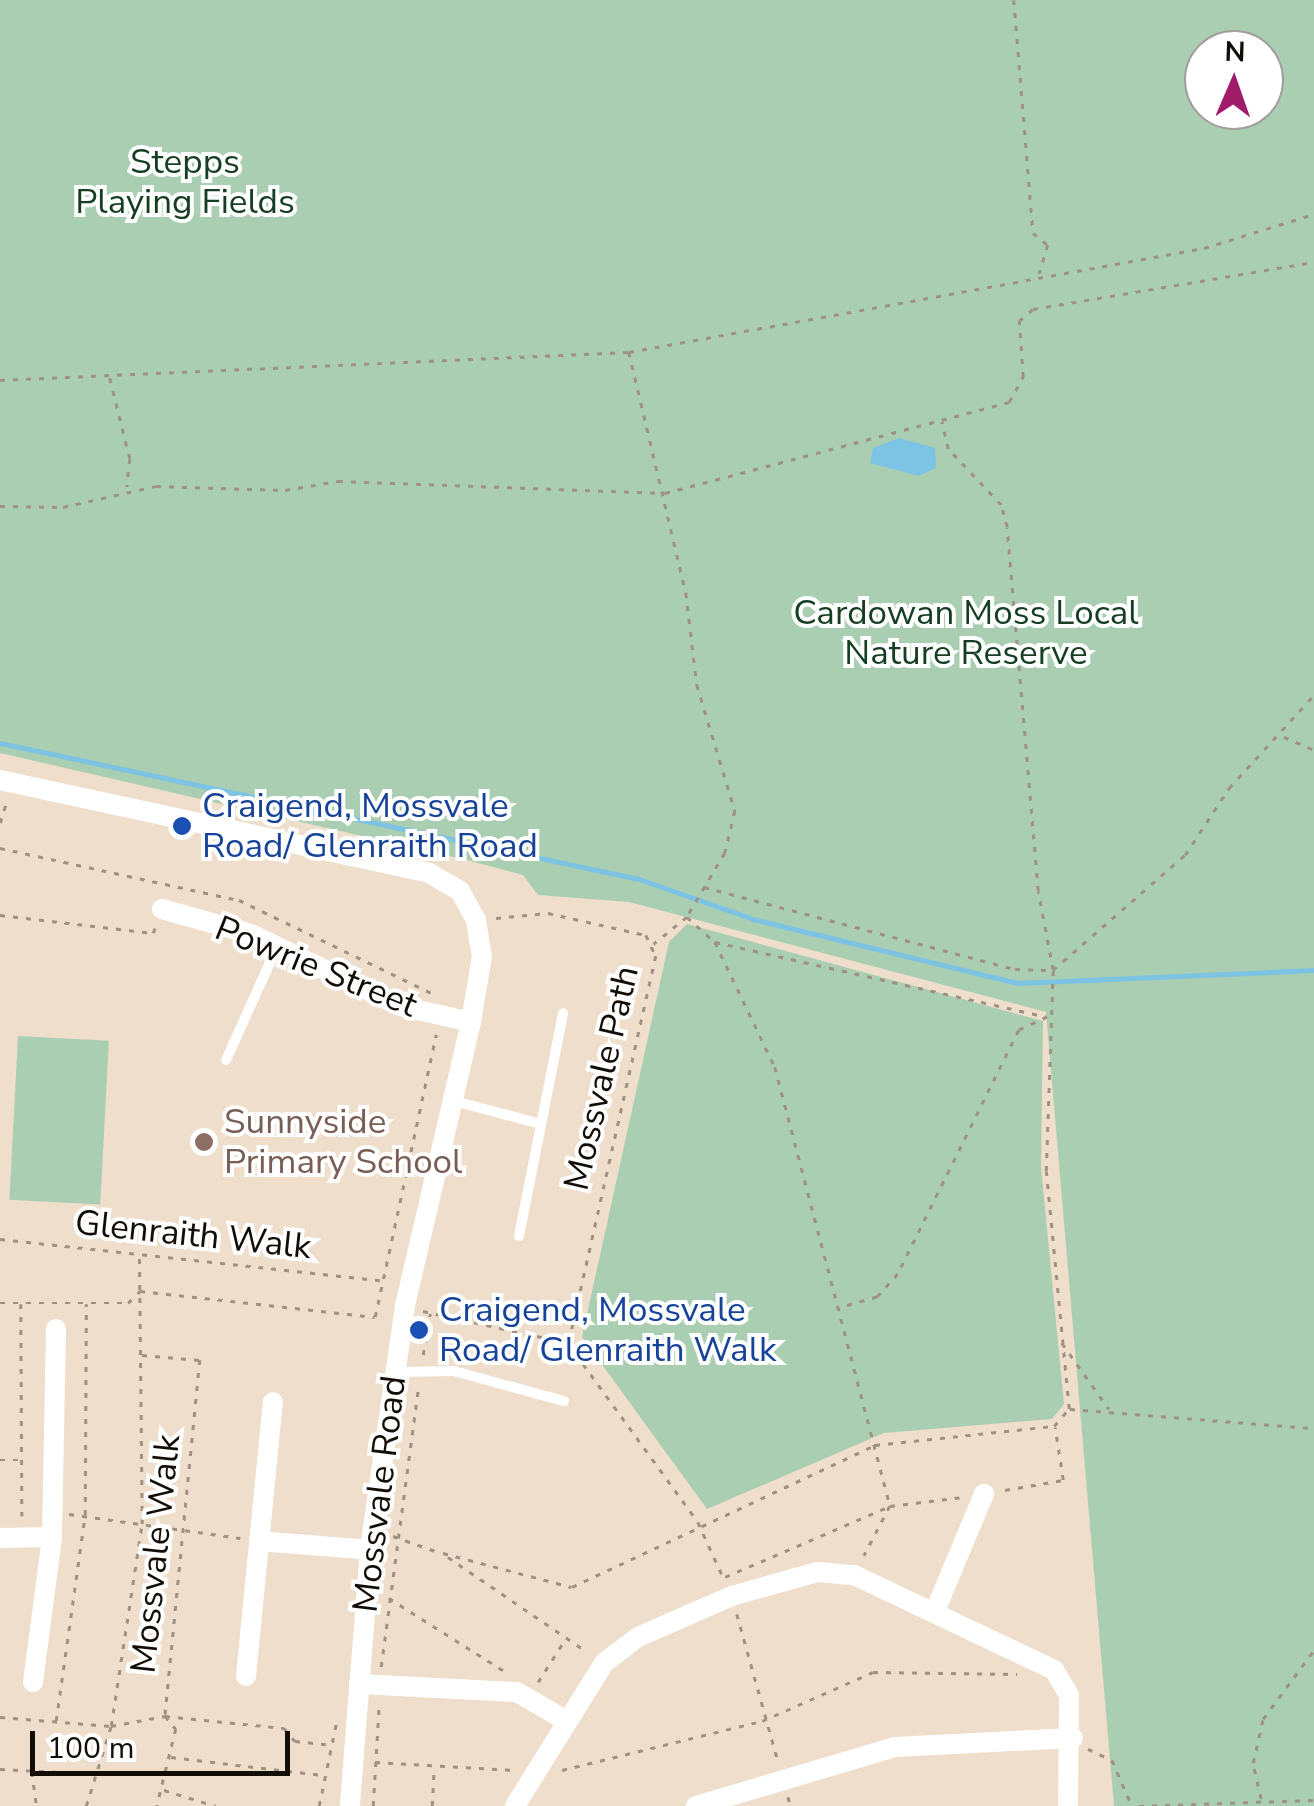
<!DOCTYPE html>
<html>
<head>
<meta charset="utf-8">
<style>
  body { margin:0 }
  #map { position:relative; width:1314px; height:1806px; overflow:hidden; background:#efdecb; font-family:"Nunito Sans",sans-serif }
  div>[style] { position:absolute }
  .green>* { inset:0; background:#aaceb2; transform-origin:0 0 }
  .water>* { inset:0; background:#7dc3e3 }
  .stream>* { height:5px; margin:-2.5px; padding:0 2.5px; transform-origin:2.5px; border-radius:2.5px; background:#7dc3e3 }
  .path>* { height:2.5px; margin-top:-1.25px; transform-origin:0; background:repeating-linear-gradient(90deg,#9f9284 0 5px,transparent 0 13px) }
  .service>* { height:10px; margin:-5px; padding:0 5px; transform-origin:5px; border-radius:5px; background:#fff }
  .minor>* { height:20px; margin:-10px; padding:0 10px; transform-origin:10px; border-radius:10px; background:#fff }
  .dots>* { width:28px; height:28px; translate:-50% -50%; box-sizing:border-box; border:5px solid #fff; border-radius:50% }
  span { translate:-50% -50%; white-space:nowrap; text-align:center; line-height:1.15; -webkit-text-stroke:8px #fff; paint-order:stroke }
  .park-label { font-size:35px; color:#153e22 }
  .transit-label { font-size:35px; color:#164399 }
  .left { translate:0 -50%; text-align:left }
  .street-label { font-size:35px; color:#130d07 }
  .education-label { font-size:35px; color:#785e54 }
  .north { position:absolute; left:1184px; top:30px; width:100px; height:100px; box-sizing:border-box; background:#fff; border:2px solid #a19e9c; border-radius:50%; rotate:2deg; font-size:28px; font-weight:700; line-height:40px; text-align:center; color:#130d07 }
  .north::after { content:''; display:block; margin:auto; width:35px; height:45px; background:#a01c6b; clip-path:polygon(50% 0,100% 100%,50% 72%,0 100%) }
  .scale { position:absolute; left:30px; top:1731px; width:260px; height:45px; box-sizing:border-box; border:5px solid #130d07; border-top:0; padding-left:12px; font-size:30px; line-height:35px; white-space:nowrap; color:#130d07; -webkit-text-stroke:8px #fff; paint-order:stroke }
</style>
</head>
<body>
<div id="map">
  <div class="green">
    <div style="clip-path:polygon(evenodd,0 0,1314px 0,1314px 1806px,1114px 1806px,1046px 1012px,629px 902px,538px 895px,523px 875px,467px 860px,0 753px,0 0,1204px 50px,1264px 50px,1264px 110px,1204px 110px,1204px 50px)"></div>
    <div style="clip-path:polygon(687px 924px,1043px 1021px,1041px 1167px,1064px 1404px,1052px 1419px,884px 1433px,707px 1509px,582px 1337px,669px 942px)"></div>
    <div style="left:18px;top:1036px;width:91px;height:164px;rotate:3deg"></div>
  </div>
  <div class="water">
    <div style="clip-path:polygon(899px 438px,935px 448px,936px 468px,919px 476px,870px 463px,873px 448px)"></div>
  </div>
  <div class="stream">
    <div style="left:0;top:743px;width:653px;rotate:12.02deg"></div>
    <div style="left:639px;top:879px;width:121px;rotate:19.3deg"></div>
    <div style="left:753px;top:919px;width:272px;rotate:13.6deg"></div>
    <div style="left:1017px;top:983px;width:297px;rotate:-2.5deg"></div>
  </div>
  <div class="path">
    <div style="left:1014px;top:0;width:234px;rotate:85.3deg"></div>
    <div style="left:1033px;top:233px;width:19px;rotate:39deg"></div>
    <div style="left:1048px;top:245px;width:30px;rotate:107deg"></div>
    <div style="left:629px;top:352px;width:248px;rotate:76.7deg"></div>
    <div style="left:686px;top:593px;width:93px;rotate:83.2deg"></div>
    <div style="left:697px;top:685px;width:132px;rotate:73.2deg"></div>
    <div style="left:735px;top:811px;width:43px;rotate:103.4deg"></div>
    <div style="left:725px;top:853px;width:74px;rotate:120.7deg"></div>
    <div style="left:687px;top:917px;width:43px;rotate:140.7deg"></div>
    <div style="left:110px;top:378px;width:83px;rotate:76.1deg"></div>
    <div style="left:130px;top:459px;width:28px;rotate:96deg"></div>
    <div style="left:0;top:380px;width:630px;rotate:-2.55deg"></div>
    <div style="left:629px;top:352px;width:584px;rotate:-10.25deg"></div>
    <div style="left:1204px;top:248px;width:115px;rotate:-17.2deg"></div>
    <div style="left:0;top:506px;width:63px;rotate:0.9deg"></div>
    <div style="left:63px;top:507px;width:95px;rotate:-12.7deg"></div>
    <div style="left:156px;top:486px;width:129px;rotate:1.8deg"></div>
    <div style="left:285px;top:490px;width:54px;rotate:-9.6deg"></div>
    <div style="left:338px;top:481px;width:327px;rotate:2.1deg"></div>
    <div style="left:665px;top:493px;width:356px;rotate:-14.8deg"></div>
    <div style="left:1009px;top:402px;width:29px;rotate:-61deg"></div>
    <div style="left:1023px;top:377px;width:56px;rotate:-94.1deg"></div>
    <div style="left:1019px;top:321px;width:18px;rotate:-41deg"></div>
    <div style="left:1033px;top:309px;width:285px;rotate:-9.5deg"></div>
    <div style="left:1284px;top:737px;width:33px;rotate:23deg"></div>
    <div style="left:0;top:823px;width:21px;rotate:-73deg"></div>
    <div style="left:0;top:848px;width:245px;rotate:12.3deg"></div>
    <div style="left:239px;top:900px;width:213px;rotate:25.8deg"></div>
    <div style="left:704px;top:887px;width:322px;rotate:14.8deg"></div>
    <div style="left:1015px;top:969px;width:38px;rotate:2deg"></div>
    <div style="left:1053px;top:970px;width:175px;rotate:-41.1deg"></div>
    <div style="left:1185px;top:855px;width:80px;rotate:-56.7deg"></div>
    <div style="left:1229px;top:788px;width:126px;rotate:-47.6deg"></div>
    <div style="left:0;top:915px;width:154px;rotate:6.7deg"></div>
    <div style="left:153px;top:933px;width:9px;rotate:-69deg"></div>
    <div style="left:687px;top:917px;width:38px;rotate:42deg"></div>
    <div style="left:715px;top:942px;width:139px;rotate:64.4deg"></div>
    <div style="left:775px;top:1067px;width:454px;rotate:75.3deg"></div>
    <div style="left:890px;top:1506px;width:56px;rotate:117.5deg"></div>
    <div style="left:496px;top:918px;width:52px;rotate:-5.5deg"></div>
    <div style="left:548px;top:913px;width:100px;rotate:12.7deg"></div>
    <div style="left:646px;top:935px;width:23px;rotate:65deg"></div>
    <div style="left:656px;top:956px;width:396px;rotate:102.7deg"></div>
    <div style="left:715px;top:942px;width:340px;rotate:12.7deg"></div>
    <div style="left:1047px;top:1017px;width:31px;rotate:155deg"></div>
    <div style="left:1019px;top:1030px;width:272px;rotate:116.4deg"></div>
    <div style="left:898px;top:1274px;width:31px;rotate:132deg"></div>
    <div style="left:877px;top:1297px;width:40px;rotate:164deg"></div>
    <div style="left:0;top:1239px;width:382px;rotate:6.2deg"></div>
    <div style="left:0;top:1303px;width:128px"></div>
    <div style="left:128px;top:1303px;width:17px;rotate:-45deg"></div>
    <div style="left:140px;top:1291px;width:236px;rotate:6.3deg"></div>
    <div style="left:375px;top:1317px;width:289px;rotate:-77.8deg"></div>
    <div style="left:21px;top:1304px;width:212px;rotate:89.7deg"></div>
    <div style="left:423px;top:1311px;width:148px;rotate:12.4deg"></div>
    <div style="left:568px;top:1343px;width:221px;rotate:54deg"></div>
    <div style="left:698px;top:1522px;width:63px;rotate:65.5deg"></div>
    <div style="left:1062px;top:1343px;width:81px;rotate:54.5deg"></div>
    <div style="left:142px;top:1355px;width:58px;rotate:4.9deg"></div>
    <div style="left:200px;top:1360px;width:358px;rotate:95.6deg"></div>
    <div style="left:165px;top:1716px;width:17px;rotate:50deg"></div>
    <div style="left:176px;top:1729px;width:79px;rotate:103.9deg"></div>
    <div style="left:423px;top:1355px;width:42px;rotate:-80.3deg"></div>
    <div style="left:1070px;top:1409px;width:245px;rotate:4.5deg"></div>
    <div style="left:0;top:1460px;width:23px"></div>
    <div style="left:1005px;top:1490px;width:59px;rotate:-9.8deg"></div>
    <div style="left:1063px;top:1480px;width:53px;rotate:-98.7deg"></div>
    <div style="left:69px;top:1514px;width:173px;rotate:8deg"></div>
    <div style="left:393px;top:1536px;width:51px;rotate:19.5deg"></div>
    <div style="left:443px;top:1553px;width:133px;rotate:14.8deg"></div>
    <div style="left:572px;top:1587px;width:335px;rotate:-25.1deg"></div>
    <div style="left:875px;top:1445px;width:180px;rotate:-6.1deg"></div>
    <div style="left:1054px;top:1426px;width:23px;rotate:-49deg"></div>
    <div style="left:1069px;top:1409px;width:239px;rotate:-95.5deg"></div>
    <div style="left:1046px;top:1171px;width:201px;rotate:-88deg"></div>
    <div style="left:1053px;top:970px;width:80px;rotate:-100.8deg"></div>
    <div style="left:1038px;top:891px;width:365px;rotate:-94.9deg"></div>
    <div style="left:1007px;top:527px;width:23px;rotate:-105deg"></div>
    <div style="left:1001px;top:505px;width:77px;rotate:-133.4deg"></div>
    <div style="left:948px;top:449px;width:28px;rotate:-103deg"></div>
    <div style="left:448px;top:1557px;width:167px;rotate:34.3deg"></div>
    <div style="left:725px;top:1577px;width:180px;rotate:-23.3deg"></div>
    <div style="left:890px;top:1506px;width:73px;rotate:-7.1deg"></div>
    <div style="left:389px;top:1598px;width:136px;rotate:32.4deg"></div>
    <div style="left:737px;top:1614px;width:153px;rotate:74.4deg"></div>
    <div style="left:381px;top:1667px;width:281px;rotate:-82.4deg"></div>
    <div style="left:538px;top:1682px;width:52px;rotate:-57.5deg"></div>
    <div style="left:0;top:1717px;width:111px;rotate:4.6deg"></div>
    <div style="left:111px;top:1726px;width:55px;rotate:-10.5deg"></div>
    <div style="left:165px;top:1716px;width:120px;rotate:5.8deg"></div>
    <div style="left:284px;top:1728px;width:17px;rotate:50deg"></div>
    <div style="left:295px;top:1741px;width:31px;rotate:6deg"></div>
    <div style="left:56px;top:1721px;width:208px;rotate:-82deg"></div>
    <div style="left:85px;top:1515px;width:211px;rotate:-89.7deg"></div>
    <div style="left:1088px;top:1749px;width:26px;rotate:25deg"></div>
    <div style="left:1112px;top:1760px;width:50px;rotate:66.5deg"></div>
    <div style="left:171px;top:1757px;width:153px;rotate:6.8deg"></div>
    <div style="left:375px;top:1762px;width:139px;rotate:3.3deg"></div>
    <div style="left:0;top:1769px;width:98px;rotate:2.9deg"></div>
    <div style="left:562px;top:1770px;width:206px;rotate:-13.8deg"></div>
    <div style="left:762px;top:1721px;width:121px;rotate:-23.8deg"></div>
    <div style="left:873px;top:1672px;width:144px;rotate:0.8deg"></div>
    <div style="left:32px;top:1772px;width:34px;rotate:82deg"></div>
    <div style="left:164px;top:1790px;width:54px;rotate:17.1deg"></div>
    <div style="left:788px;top:1797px;width:9px;rotate:72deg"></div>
    <div style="left:1261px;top:1799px;width:37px;rotate:-103deg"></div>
    <div style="left:1253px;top:1763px;width:45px;rotate:-77.2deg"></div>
    <div style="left:1263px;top:1719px;width:86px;rotate:-53.5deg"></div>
    <div style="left:86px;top:1806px;width:84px;rotate:-72.6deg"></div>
    <div style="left:111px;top:1726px;width:204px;rotate:-81.3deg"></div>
    <div style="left:142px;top:1524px;width:270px;rotate:-90.6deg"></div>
    <div style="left:319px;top:1806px;width:84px;rotate:-78.3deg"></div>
    <div style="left:373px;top:1806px;width:101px;rotate:-86.6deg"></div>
    <div style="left:432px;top:1806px;width:39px;rotate:-87deg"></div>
    <div style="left:1139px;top:1806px;width:175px;rotate:-2deg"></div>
  </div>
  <div class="service">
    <div style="left:226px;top:1060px;width:124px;rotate:-65.7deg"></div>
    <div style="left:454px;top:1101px;width:90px;rotate:14.8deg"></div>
    <div style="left:519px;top:1236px;width:227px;rotate:-78.8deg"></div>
    <div style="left:396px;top:1372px;width:58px;rotate:-1deg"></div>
    <div style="left:454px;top:1371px;width:114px;rotate:15.3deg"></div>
  </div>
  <div class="minor">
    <div style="left:0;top:780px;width:439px;rotate:12.2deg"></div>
    <div style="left:429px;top:873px;width:36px;rotate:30deg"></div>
    <div style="left:460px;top:891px;width:33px;rotate:61deg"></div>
    <div style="left:476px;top:920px;width:36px;rotate:81deg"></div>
    <div style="left:482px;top:956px;width:67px;rotate:99.5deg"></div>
    <div style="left:471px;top:1022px;width:292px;rotate:103.1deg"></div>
    <div style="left:405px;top:1306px;width:246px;rotate:98.2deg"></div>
    <div style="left:370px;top:1550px;width:257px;rotate:94.5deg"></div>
    <div style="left:162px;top:909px;width:92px;rotate:15.7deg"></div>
    <div style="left:251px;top:934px;width:165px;rotate:25.8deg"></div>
    <div style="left:400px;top:1006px;width:73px;rotate:12.7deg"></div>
    <div style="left:0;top:1538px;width:52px;rotate:-1.1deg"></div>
    <div style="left:259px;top:1541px;width:111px;rotate:4.6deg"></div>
    <div style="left:935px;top:1611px;width:127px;rotate:-67.3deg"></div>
    <div style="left:246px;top:1676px;width:275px;rotate:-84.4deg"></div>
    <div style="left:33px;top:1682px;width:146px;rotate:-82.5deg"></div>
    <div style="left:52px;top:1537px;width:208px;rotate:-88.9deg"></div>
    <div style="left:359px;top:1684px;width:158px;rotate:2.9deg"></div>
    <div style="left:517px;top:1692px;width:56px;rotate:30.3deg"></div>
    <div style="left:515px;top:1806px;width:168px;rotate:-58.1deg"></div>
    <div style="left:604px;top:1663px;width:43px;rotate:-37.4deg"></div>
    <div style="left:638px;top:1637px;width:103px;rotate:-23.6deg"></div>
    <div style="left:732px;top:1596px;width:88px;rotate:-15.8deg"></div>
    <div style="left:817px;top:1572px;width:37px;rotate:5deg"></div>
    <div style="left:854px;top:1575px;width:221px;rotate:25.4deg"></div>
    <div style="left:1054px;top:1670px;width:29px;rotate:59deg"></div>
    <div style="left:1069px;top:1695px;width:111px;rotate:90.5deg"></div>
    <div style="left:696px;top:1806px;width:208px;rotate:-16.5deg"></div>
    <div style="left:895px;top:1747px;width:178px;rotate:-2.9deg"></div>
  </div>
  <div class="dots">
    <div style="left:182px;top:826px;background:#1a4fb4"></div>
    <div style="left:204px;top:1142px;background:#8d6e63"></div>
    <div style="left:419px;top:1330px;background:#1a4fb4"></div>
  </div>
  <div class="park-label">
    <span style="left:185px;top:182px">Stepps<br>Playing Fields</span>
    <span style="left:966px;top:633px">Cardowan Moss Local<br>Nature Reserve</span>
  </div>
  <div class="transit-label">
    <span class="left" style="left:202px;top:826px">Craigend, Mossvale<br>Road/ Glenraith Road</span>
    <span class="left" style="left:439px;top:1330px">Craigend, Mossvale<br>Road/ Glenraith Walk</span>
  </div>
  <div class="street-label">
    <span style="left:316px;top:967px;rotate:22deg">Powrie Street</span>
    <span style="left:602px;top:1078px;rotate:-77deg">Mossvale Path</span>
    <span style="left:193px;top:1235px;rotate:6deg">Glenraith Walk</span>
    <span style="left:380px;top:1494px;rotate:-83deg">Mossvale Road</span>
    <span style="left:156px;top:1554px;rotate:-84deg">Mossvale Walk</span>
  </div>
  <div class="education-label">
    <span class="left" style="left:224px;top:1142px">Sunnyside<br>Primary School</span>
  </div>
  <div class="north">N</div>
  <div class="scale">100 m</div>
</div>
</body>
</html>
